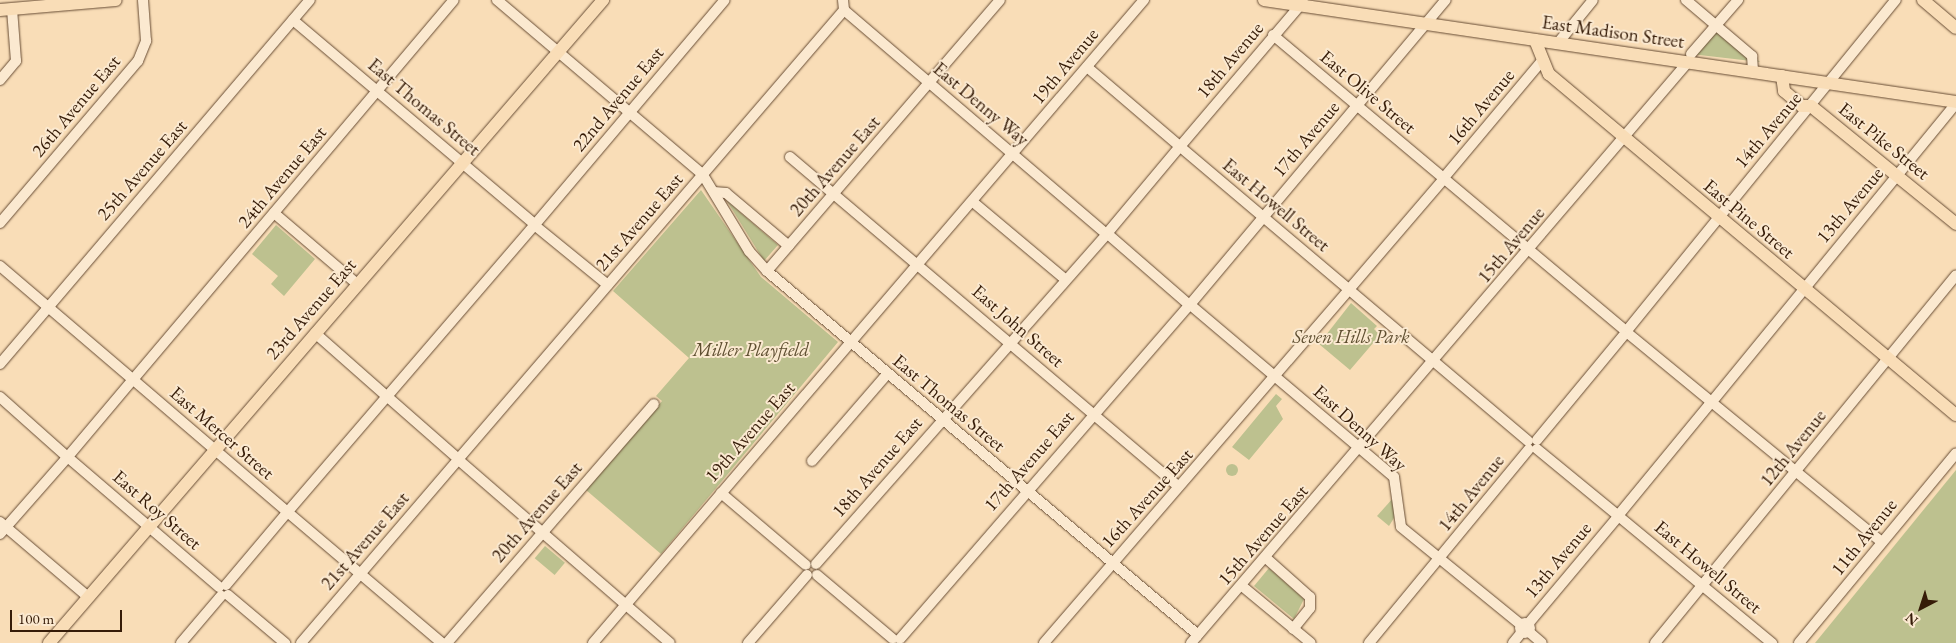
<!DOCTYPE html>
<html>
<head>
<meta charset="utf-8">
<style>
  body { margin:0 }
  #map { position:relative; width:1956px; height:643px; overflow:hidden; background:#f9ddb7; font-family:"EB Garamond",serif }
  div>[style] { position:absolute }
  .green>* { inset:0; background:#bdc18f; transform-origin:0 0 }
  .round { border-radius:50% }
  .roads { filter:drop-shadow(0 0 1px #674c34) drop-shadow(0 0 1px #674c34) }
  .minor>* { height:10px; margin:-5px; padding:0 5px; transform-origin:5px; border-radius:5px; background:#fbe9d0 }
  .minor>.ring { margin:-5px; padding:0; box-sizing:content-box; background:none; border:10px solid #fbe9d0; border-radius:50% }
  .major>* { height:12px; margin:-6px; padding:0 6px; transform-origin:6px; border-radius:6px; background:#f9ddb7 }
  span { translate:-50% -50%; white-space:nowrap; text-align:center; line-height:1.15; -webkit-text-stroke:4px #fbe9d0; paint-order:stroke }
  .street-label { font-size:19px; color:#361c08 }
  .park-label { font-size:19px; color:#5e4e30; font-style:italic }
  .north { position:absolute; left:1896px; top:583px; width:50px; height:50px; -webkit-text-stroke:4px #fbe9d0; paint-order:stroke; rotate:220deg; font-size:14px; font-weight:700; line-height:20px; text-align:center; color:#361c08 }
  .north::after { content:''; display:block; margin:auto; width:18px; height:22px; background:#361c08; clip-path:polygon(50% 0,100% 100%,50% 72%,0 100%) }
  .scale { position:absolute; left:10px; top:610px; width:112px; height:22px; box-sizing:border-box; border:2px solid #361c08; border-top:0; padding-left:6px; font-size:15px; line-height:18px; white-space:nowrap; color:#361c08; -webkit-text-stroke:4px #fbe9d0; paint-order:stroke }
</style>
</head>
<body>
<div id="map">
  <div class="green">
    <div style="clip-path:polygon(1716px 25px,1760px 62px,1691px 54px)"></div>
    <div style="clip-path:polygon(701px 190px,761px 277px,838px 342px,661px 554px,586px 490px,662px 401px,656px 396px,689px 358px,613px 291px)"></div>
    <div style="clip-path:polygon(727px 201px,778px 245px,764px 261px)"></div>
    <div style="clip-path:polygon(276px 225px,315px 259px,284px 296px,271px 284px,278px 276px,252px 254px)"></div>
    <div style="clip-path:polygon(1351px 303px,1377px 326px,1374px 329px,1380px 335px,1350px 370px,1319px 344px)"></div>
    <div style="clip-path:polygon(1276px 394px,1282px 399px,1276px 406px,1283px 419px,1249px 460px,1232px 447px)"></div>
    <div class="round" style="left:1226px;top:464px;width:12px;height:12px"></div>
    <div style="clip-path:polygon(1956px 470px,1956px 643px,1815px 643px)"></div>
    <div style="clip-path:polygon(1394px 497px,1394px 518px,1389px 526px,1377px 516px)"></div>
    <div style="left:545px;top:546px;width:26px;height:16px;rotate:40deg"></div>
    <div style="clip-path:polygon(1269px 568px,1304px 599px,1294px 619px,1254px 586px)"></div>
  </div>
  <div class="roads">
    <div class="minor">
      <div style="left:497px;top:0;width:270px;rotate:40.3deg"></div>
      <div style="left:703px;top:175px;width:89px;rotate:58.8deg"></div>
      <div style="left:749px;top:251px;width:27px;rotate:48deg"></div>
      <div style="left:767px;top:271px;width:564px;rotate:40.18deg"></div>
      <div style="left:843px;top:0;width:10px;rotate:84deg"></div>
      <div style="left:844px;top:10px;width:340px;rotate:40.5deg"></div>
      <div style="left:1686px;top:0;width:87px;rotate:40.3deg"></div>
      <div style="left:1752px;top:56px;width:16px;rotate:86deg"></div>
      <div style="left:293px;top:20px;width:312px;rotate:40.2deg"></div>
      <div style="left:1273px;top:35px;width:218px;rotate:40deg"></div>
      <div style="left:1558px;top:43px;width:55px;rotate:-50.9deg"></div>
      <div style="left:1691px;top:54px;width:72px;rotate:-49deg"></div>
      <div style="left:1087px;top:67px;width:118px;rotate:40.5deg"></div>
      <div style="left:0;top:80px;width:25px;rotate:-50deg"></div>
      <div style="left:16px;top:61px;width:52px;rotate:-94.4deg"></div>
      <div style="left:1183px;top:143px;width:185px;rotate:-49.6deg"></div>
      <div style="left:1184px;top:150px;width:212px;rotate:40.2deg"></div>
      <div style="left:790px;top:157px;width:509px;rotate:40.3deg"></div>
      <div style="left:1447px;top:174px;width:146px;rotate:-50deg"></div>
      <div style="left:1447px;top:181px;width:229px;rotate:40deg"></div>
      <div style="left:714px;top:192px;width:12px;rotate:5deg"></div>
      <div style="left:726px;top:193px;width:82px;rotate:40.1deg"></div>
      <div style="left:973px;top:202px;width:121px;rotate:40deg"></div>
      <div style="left:274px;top:213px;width:109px;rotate:40.5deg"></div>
      <div style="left:538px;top:221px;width:289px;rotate:-49.8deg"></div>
      <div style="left:0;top:223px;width:213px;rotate:-49.6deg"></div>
      <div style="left:138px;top:61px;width:22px;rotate:-68deg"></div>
      <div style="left:146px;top:41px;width:41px;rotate:-94.2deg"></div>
      <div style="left:538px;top:228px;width:90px;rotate:39.2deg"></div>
      <div style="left:1110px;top:230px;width:104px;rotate:-50.1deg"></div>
      <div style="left:1110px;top:236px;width:101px;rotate:41deg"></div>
      <div style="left:0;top:266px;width:170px;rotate:40.5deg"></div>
      <div style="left:767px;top:271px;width:357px;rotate:-49.3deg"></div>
      <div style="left:1352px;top:286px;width:137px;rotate:-49.4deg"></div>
      <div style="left:1353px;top:293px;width:229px;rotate:40.2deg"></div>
      <div style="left:1193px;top:301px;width:393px;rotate:-50deg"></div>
      <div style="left:1194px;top:308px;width:262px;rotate:40.2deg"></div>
      <div style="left:1394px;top:477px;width:50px;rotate:82deg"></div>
      <div style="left:1401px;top:527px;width:155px;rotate:39.2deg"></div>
      <div style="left:1629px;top:328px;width:423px;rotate:-50.9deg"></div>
      <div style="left:315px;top:333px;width:91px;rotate:41.4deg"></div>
      <div style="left:1630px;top:335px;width:101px;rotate:39.4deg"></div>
      <div style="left:0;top:364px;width:478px;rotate:-49.6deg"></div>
      <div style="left:136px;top:376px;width:492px;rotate:-49.8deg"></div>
      <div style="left:137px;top:383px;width:194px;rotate:40.6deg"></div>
      <div style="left:390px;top:393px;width:218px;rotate:-49.3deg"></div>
      <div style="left:0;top:397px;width:86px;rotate:41.7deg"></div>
      <div style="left:1715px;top:398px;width:380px;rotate:-50.7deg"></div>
      <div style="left:390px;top:399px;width:86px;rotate:41.2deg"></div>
      <div style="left:1715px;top:405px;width:216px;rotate:39.4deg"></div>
      <div style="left:1537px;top:440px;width:135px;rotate:-50.4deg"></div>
      <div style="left:1537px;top:449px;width:101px;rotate:39.4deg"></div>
      <div style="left:71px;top:453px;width:92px;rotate:-49.9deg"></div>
      <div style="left:461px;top:456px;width:588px;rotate:-49.35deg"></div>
      <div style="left:71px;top:460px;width:195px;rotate:40.6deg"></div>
      <div style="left:812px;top:461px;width:116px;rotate:-49.2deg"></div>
      <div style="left:461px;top:462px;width:276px;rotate:40.9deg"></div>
      <div style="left:721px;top:493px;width:111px;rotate:40.3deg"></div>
      <div style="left:291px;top:508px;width:143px;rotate:-49.3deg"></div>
      <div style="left:1621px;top:512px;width:139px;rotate:-50.6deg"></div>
      <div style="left:291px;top:515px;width:198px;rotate:40.3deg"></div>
      <div style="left:1622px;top:519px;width:195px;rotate:39.6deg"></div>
      <div style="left:0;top:522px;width:116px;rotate:40.4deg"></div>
      <div style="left:0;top:534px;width:98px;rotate:-48.7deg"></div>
      <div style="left:1266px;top:558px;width:59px;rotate:41.6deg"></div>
      <div style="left:1310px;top:597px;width:11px;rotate:90deg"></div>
      <div style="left:1310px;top:608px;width:27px;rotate:129deg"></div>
      <div style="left:816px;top:564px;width:436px;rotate:-48.6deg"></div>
      <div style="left:817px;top:575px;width:99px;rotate:40.1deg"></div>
      <div style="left:226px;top:585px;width:92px;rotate:-49.9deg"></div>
      <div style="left:1242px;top:586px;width:89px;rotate:39.6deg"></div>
      <div style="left:228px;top:595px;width:75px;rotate:40.1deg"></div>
      <div class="ring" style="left:1520px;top:623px;width:0;height:0"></div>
      <div style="left:1528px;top:624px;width:137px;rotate:-50deg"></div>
      <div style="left:1528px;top:631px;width:18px;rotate:41deg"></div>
      <div style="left:900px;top:639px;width:438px;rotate:-49.1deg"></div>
      <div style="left:181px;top:643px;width:62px;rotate:-49.6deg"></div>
      <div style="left:301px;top:643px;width:238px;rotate:-49.4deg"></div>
      <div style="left:447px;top:643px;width:316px;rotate:-49.1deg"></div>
      <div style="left:593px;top:643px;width:847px;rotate:-49.41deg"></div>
      <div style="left:748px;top:643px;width:90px;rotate:-49.1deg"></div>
      <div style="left:1044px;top:643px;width:462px;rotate:-49.2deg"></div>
      <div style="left:1191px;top:643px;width:765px;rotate:-49.46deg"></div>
      <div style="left:1369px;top:643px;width:251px;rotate:-50.5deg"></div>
      <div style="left:1513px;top:643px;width:14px;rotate:-51deg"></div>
      <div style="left:1655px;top:643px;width:475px;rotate:-50.7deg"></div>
      <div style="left:1799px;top:643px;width:246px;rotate:-50.4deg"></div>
    </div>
    <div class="major">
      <div style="left:1264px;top:0;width:699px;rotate:8.38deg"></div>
      <div style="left:1923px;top:0;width:43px;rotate:40.3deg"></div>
      <div style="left:0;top:10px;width:116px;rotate:-4.9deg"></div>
      <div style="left:1535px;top:40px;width:37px;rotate:68deg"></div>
      <div style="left:1549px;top:74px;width:531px;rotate:39.96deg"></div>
      <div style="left:1782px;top:76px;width:15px;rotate:82deg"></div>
      <div style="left:1784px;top:91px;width:23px;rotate:40deg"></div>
      <div style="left:1802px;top:106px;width:9px"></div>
      <div style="left:1811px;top:106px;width:187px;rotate:39.1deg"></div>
      <div style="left:49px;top:643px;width:849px;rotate:-49.25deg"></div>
    </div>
  </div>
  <div class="street-label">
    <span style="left:1613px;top:32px;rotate:8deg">East Madison Street</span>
    <span style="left:1230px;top:60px;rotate:-50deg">18th Avenue</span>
    <span style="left:1065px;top:66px;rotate:-50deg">19th Avenue</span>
    <span style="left:1368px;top:92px;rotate:40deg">East Olive Street</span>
    <span style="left:618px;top:99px;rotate:-50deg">22nd Avenue East</span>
    <span style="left:981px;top:104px;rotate:40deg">East Denny Way</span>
    <span style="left:76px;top:106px;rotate:-50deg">26th Avenue East</span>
    <span style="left:424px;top:107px;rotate:40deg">East Thomas Street</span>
    <span style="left:1481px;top:107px;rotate:-50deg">16th Avenue</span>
    <span style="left:1768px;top:130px;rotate:-50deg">14th Avenue</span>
    <span style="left:1306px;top:139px;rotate:-50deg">17th Avenue</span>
    <span style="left:1884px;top:141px;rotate:39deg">East Pike Street</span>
    <span style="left:835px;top:166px;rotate:-49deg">20th Avenue East</span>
    <span style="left:142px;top:170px;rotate:-49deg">25th Avenue East</span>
    <span style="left:282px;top:177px;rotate:-50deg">24th Avenue East</span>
    <span style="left:1276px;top:205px;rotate:40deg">East Howell Street</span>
    <span style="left:1850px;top:205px;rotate:-50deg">13th Avenue</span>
    <span style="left:1749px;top:219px;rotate:40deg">East Pine Street</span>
    <span style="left:639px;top:222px;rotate:-49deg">21st Avenue East</span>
    <span style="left:1511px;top:245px;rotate:-50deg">15th Avenue</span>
    <span style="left:311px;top:309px;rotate:-49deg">23rd Avenue East</span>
    <span style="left:1018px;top:326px;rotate:41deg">East John Street</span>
    <span style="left:949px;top:403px;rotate:40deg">East Thomas Street</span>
    <span style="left:1360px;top:428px;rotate:42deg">East Denny Way</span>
    <span style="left:750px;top:432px;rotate:-49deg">19th Avenue East</span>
    <span style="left:222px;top:433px;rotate:41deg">East Mercer Street</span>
    <span style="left:1793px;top:448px;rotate:-51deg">12th Avenue</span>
    <span style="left:1029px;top:461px;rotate:-49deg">17th Avenue East</span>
    <span style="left:877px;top:467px;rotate:-49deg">18th Avenue East</span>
    <span style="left:1471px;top:493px;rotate:-51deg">14th Avenue</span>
    <span style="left:1147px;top:498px;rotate:-48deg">16th Avenue East</span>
    <span style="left:157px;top:510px;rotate:41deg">East Roy Street</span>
    <span style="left:537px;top:512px;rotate:-49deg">20th Avenue East</span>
    <span style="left:1263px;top:535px;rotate:-49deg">15th Avenue East</span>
    <span style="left:1864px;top:537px;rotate:-51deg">11th Avenue</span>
    <span style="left:365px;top:541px;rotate:-49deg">21st Avenue East</span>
    <span style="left:1558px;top:560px;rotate:-50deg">13th Avenue</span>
    <span style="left:1708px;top:567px;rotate:40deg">East Howell Street</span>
  </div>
  <div class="park-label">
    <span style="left:1351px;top:337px">Seven Hills Park</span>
    <span style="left:751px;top:350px">Miller Playfield</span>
  </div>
  <div class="north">N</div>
  <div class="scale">100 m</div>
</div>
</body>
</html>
